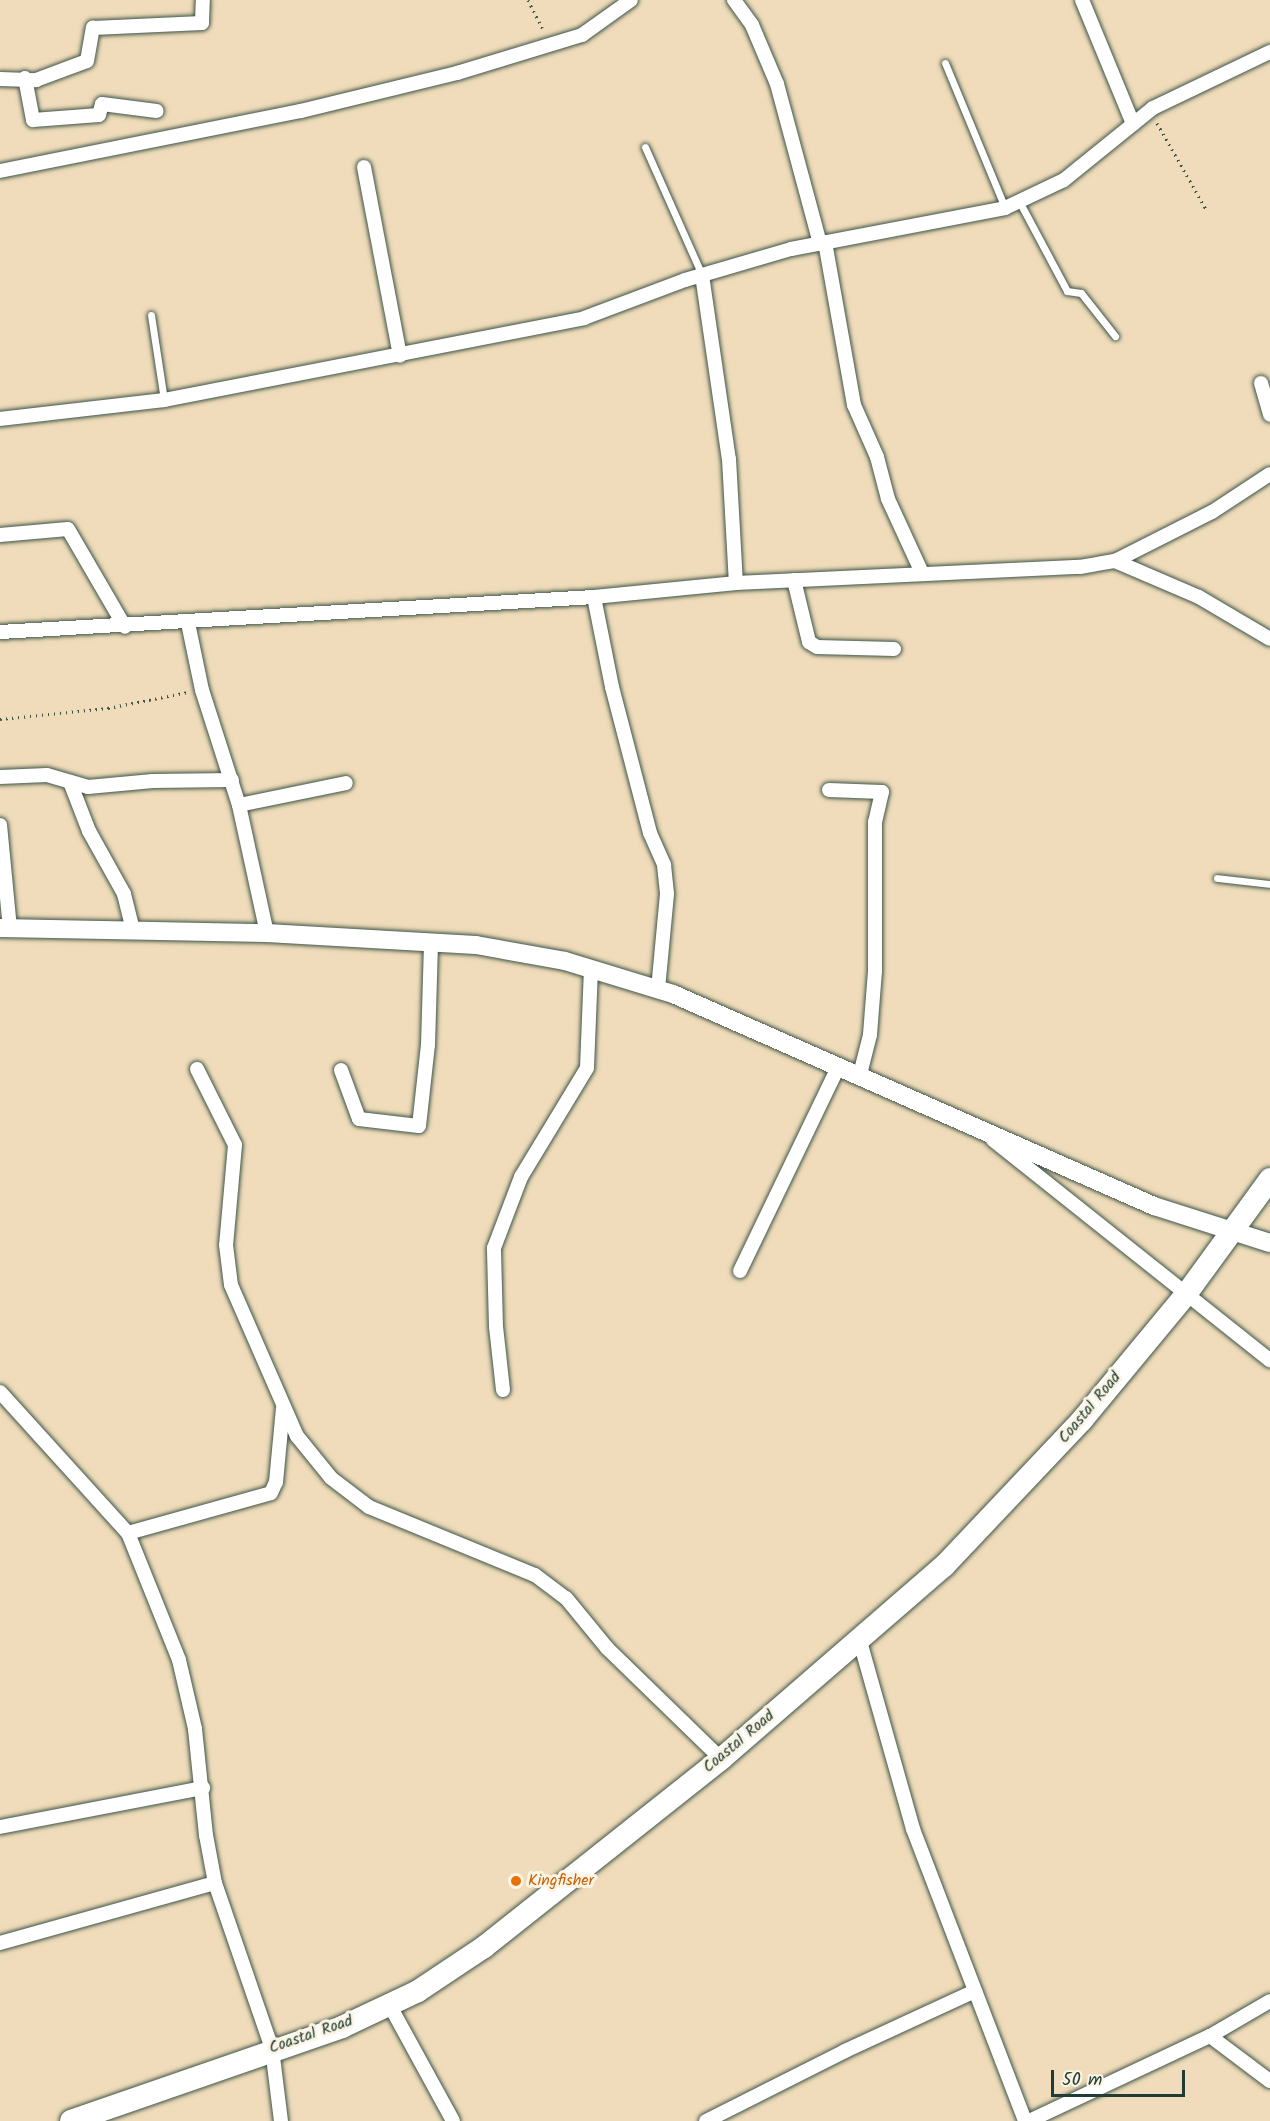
<!DOCTYPE html>
<html>
<head>
<meta charset="utf-8">
<style>
  body { margin:0 }
  #map { position:relative; width:1270px; height:2121px; overflow:hidden; background:#f0dcba; font-family:Kalam,sans-serif }
  div>[style] { position:absolute }
  .path>* { height:3px; margin-top:-1.5px; transform-origin:0; background:repeating-linear-gradient(90deg,#3e5548 0 1.5px,transparent 0 6px) }
  .roads { filter:drop-shadow(0 0 2px #3e5548) drop-shadow(0 0 2px #3e5548) }
  .service>* { height:7px; margin:-3.5px; padding:0 3.5px; transform-origin:3.5px; border-radius:3.5px; background:#fff }
  .minor>* { height:14px; margin:-7px; padding:0 7px; transform-origin:7px; border-radius:7px; background:#fff }
  .tertiary>* { height:18px; margin:-9px; padding:0 9px; transform-origin:9px; border-radius:9px; background:#fff }
  .primary>* { height:22px; margin:-11px; padding:0 11px; transform-origin:11px; border-radius:11px; background:#fff }
  .dots>* { width:16px; height:16px; translate:-50% -50%; box-sizing:border-box; border:3px solid #fcf5e5; border-radius:50% }
  span { translate:-50% -50%; white-space:nowrap; text-align:center; line-height:1.15; -webkit-text-stroke:6px #fcf5e5; paint-order:stroke }
  .street-label { font-size:16px; color:#1f3d34 }
  .food-label { font-size:16px; color:#c56008 }
  .left { translate:0 -50%; text-align:left }
  .scale { position:absolute; left:1051px; top:2070px; width:134px; height:27px; box-sizing:border-box; border:3px solid #1f3d34; border-top:0; padding-left:8px; font-size:18px; line-height:21px; white-space:nowrap; color:#1f3d34; -webkit-text-stroke:4px #fcf5e5; paint-order:stroke }
</style>
</head>
<body>
<div id="map">
  <div class="path">
    <div style="left:528px;top:0;width:35px;rotate:63deg"></div>
    <div style="left:1157px;top:123px;width:101px;rotate:60.4deg"></div>
    <div style="left:0;top:719px;width:109px;rotate:-5.8deg"></div>
    <div style="left:108px;top:708px;width:82px;rotate:-11.3deg"></div>
  </div>
  <div class="roads">
    <div class="service">
      <div style="left:945px;top:63px;width:157px;rotate:67.5deg"></div>
      <div style="left:645px;top:147px;width:140px;rotate:66deg"></div>
      <div style="left:1019px;top:201px;width:102px;rotate:61.9deg"></div>
      <div style="left:1067px;top:291px;width:14px;rotate:8deg"></div>
      <div style="left:1081px;top:293px;width:55px;rotate:51.7deg"></div>
      <div style="left:151px;top:315px;width:86px;rotate:81.3deg"></div>
      <div style="left:1217px;top:878px;width:53px;rotate:6.5deg"></div>
    </div>
    <div class="minor">
      <div style="left:734px;top:0;width:31px;rotate:54deg"></div>
      <div style="left:752px;top:25px;width:64px;rotate:67deg"></div>
      <div style="left:777px;top:84px;width:165px;rotate:74.9deg"></div>
      <div style="left:1082px;top:0;width:134px;rotate:67.6deg"></div>
      <div style="left:25px;top:78px;width:43px;rotate:79.2deg"></div>
      <div style="left:33px;top:120px;width:66px;rotate:-4.3deg"></div>
      <div style="left:99px;top:115px;width:11px;rotate:-75deg"></div>
      <div style="left:102px;top:104px;width:55px;rotate:7.3deg"></div>
      <div style="left:0;top:79px;width:36px;rotate:2deg"></div>
      <div style="left:36px;top:80px;width:54px;rotate:-20.4deg"></div>
      <div style="left:87px;top:61px;width:34px;rotate:-80deg"></div>
      <div style="left:93px;top:28px;width:109px;rotate:-2.6deg"></div>
      <div style="left:202px;top:23px;width:23px;rotate:-88deg"></div>
      <div style="left:364px;top:167px;width:192px;rotate:79.2deg"></div>
      <div style="left:0;top:171px;width:307px;rotate:-11.3deg"></div>
      <div style="left:301px;top:111px;width:161px;rotate:-13.7deg"></div>
      <div style="left:457px;top:73px;width:131px;rotate:-16.9deg"></div>
      <div style="left:582px;top:35px;width:60px;rotate:-35.5deg"></div>
      <div style="left:825px;top:242px;width:166px;rotate:79.9deg"></div>
      <div style="left:854px;top:405px;width:57px;rotate:66.1deg"></div>
      <div style="left:877px;top:457px;width:43px;rotate:75.3deg"></div>
      <div style="left:888px;top:499px;width:81px;rotate:65.3deg"></div>
      <div style="left:702px;top:275px;width:186px;rotate:81.7deg"></div>
      <div style="left:729px;top:459px;width:124px;rotate:86.8deg"></div>
      <div style="left:1261px;top:383px;width:33px;rotate:74deg"></div>
      <div style="left:0;top:419px;width:165px;rotate:-6.6deg"></div>
      <div style="left:164px;top:400px;width:428px;rotate:-11deg"></div>
      <div style="left:584px;top:318px;width:108px;rotate:-20.6deg"></div>
      <div style="left:685px;top:280px;width:110px;rotate:-16.3deg"></div>
      <div style="left:791px;top:249px;width:218px;rotate:-10.8deg"></div>
      <div style="left:1005px;top:208px;width:65px;rotate:-25.4deg"></div>
      <div style="left:1064px;top:180px;width:114px;rotate:-39deg"></div>
      <div style="left:1153px;top:108px;width:130px;rotate:-25.6deg"></div>
      <div style="left:0;top:535px;width:68px;rotate:-5deg"></div>
      <div style="left:68px;top:529px;width:113px;rotate:59.8deg"></div>
      <div style="left:1115px;top:561px;width:109px;rotate:-26.8deg"></div>
      <div style="left:1212px;top:512px;width:69px;rotate:-33.2deg"></div>
      <div style="left:794px;top:580px;width:64px;rotate:76.4deg"></div>
      <div style="left:809px;top:642px;width:9px;rotate:32deg"></div>
      <div style="left:817px;top:647px;width:77px;rotate:1.5deg"></div>
      <div style="left:594px;top:597px;width:92px;rotate:78.7deg"></div>
      <div style="left:612px;top:687px;width:151px;rotate:75.4deg"></div>
      <div style="left:650px;top:833px;width:35px;rotate:66deg"></div>
      <div style="left:664px;top:865px;width:29px;rotate:84deg"></div>
      <div style="left:667px;top:894px;width:95px;rotate:95.4deg"></div>
      <div style="left:188px;top:623px;width:68px;rotate:78.2deg"></div>
      <div style="left:202px;top:690px;width:121px;rotate:72.2deg"></div>
      <div style="left:239px;top:805px;width:131px;rotate:77.7deg"></div>
      <div style="left:0;top:632px;width:595px;rotate:-3.37deg"></div>
      <div style="left:594px;top:597px;width:143px;rotate:-5.6deg"></div>
      <div style="left:736px;top:583px;width:344px;rotate:-2.7deg"></div>
      <div style="left:1080px;top:567px;width:36px;rotate:-10deg"></div>
      <div style="left:1115px;top:561px;width:91px;rotate:23.2deg"></div>
      <div style="left:1199px;top:597px;width:82px;rotate:30.6deg"></div>
      <div style="left:0;top:777px;width:47px;rotate:-2.4deg"></div>
      <div style="left:47px;top:775px;width:43px;rotate:16.3deg"></div>
      <div style="left:88px;top:787px;width:65px;rotate:-5.3deg"></div>
      <div style="left:153px;top:781px;width:79px;rotate:-0.7deg"></div>
      <div style="left:70px;top:782px;width:53px;rotate:68.8deg"></div>
      <div style="left:89px;top:831px;width:72px;rotate:60.9deg"></div>
      <div style="left:124px;top:894px;width:38px;rotate:76deg"></div>
      <div style="left:829px;top:790px;width:53px;rotate:2.2deg"></div>
      <div style="left:882px;top:792px;width:31px;rotate:103deg"></div>
      <div style="left:875px;top:822px;width:149px;rotate:90deg"></div>
      <div style="left:875px;top:971px;width:64px;rotate:94.5deg"></div>
      <div style="left:870px;top:1035px;width:44px;rotate:104.3deg"></div>
      <div style="left:239px;top:805px;width:109px;rotate:-11.6deg"></div>
      <div style="left:0;top:825px;width:103px;rotate:84.5deg"></div>
      <div style="left:197px;top:1069px;width:85px;rotate:63.4deg"></div>
      <div style="left:235px;top:1145px;width:100px;rotate:95.1deg"></div>
      <div style="left:226px;top:1245px;width:40px;rotate:82.9deg"></div>
      <div style="left:231px;top:1285px;width:165px;rotate:66.4deg"></div>
      <div style="left:297px;top:1436px;width:54px;rotate:51deg"></div>
      <div style="left:331px;top:1478px;width:48px;rotate:37.3deg"></div>
      <div style="left:369px;top:1507px;width:179px;rotate:22.3deg"></div>
      <div style="left:535px;top:1575px;width:39px;rotate:37deg"></div>
      <div style="left:566px;top:1598px;width:65px;rotate:50.6deg"></div>
      <div style="left:607px;top:1648px;width:159px;rotate:44.2deg"></div>
      <div style="left:341px;top:1070px;width:52px;rotate:69.8deg"></div>
      <div style="left:359px;top:1119px;width:60px;rotate:6.7deg"></div>
      <div style="left:419px;top:1126px;width:81px;rotate:-83.7deg"></div>
      <div style="left:428px;top:1045px;width:103px;rotate:-88.3deg"></div>
      <div style="left:993px;top:1140px;width:354px;rotate:38.5deg"></div>
      <div style="left:740px;top:1271px;width:224px;rotate:-64.3deg"></div>
      <div style="left:503px;top:1390px;width:63px;rotate:-96.3deg"></div>
      <div style="left:496px;top:1327px;width:79px;rotate:-91.5deg"></div>
      <div style="left:494px;top:1248px;width:76px;rotate:-69.2deg"></div>
      <div style="left:521px;top:1177px;width:127px;rotate:-58.8deg"></div>
      <div style="left:587px;top:1068px;width:99px;rotate:-87.7deg"></div>
      <div style="left:0;top:1392px;width:190px;rotate:47.8deg"></div>
      <div style="left:128px;top:1533px;width:137px;rotate:68.1deg"></div>
      <div style="left:179px;top:1660px;width:71px;rotate:76.9deg"></div>
      <div style="left:195px;top:1729px;width:107px;rotate:84.1deg"></div>
      <div style="left:206px;top:1835px;width:49px;rotate:79.4deg"></div>
      <div style="left:215px;top:1883px;width:176px;rotate:71deg"></div>
      <div style="left:272px;top:2049px;width:73px;rotate:82.9deg"></div>
      <div style="left:128px;top:1533px;width:148px;rotate:-15.6deg"></div>
      <div style="left:271px;top:1493px;width:12px;rotate:-66deg"></div>
      <div style="left:276px;top:1482px;width:74px;rotate:-84.6deg"></div>
      <div style="left:859px;top:1638px;width:198px;rotate:74.2deg"></div>
      <div style="left:913px;top:1829px;width:313px;rotate:69deg"></div>
      <div style="left:0;top:1827px;width:207px;rotate:-10.9deg"></div>
      <div style="left:0;top:1943px;width:223px;rotate:-15.6deg"></div>
      <div style="left:389px;top:2004px;width:133px;rotate:61.3deg"></div>
      <div style="left:1210px;top:2036px;width:75px;rotate:36.9deg"></div>
      <div style="left:706px;top:2121px;width:156px;rotate:-26.7deg"></div>
      <div style="left:845px;top:2051px;width:143px;rotate:-24.8deg"></div>
      <div style="left:1029px;top:2121px;width:200px;rotate:-25.2deg"></div>
      <div style="left:1210px;top:2036px;width:69px;rotate:-30.3deg"></div>
    </div>
    <div class="tertiary">
      <div style="left:0;top:928px;width:267px;rotate:1.1deg"></div>
      <div style="left:267px;top:933px;width:209px;rotate:3.3deg"></div>
      <div style="left:476px;top:945px;width:90px;rotate:10.2deg"></div>
      <div style="left:565px;top:961px;width:113px;rotate:17deg"></div>
      <div style="left:673px;top:994px;width:526px;rotate:23.79deg"></div>
      <div style="left:1154px;top:1206px;width:122px;rotate:17.7deg"></div>
    </div>
    <div class="primary">
      <div style="left:71px;top:2121px;width:287px;rotate:-19.1deg"></div>
      <div style="left:342px;top:2027px;width:84px;rotate:-25.3deg"></div>
      <div style="left:418px;top:1991px;width:79px;rotate:-33.7deg"></div>
      <div style="left:484px;top:1947px;width:303px;rotate:-38.4deg"></div>
      <div style="left:721px;top:1759px;width:295px;rotate:-40.9deg"></div>
      <div style="left:944px;top:1566px;width:201px;rotate:-46.6deg"></div>
      <div style="left:1082px;top:1420px;width:165px;rotate:-50.4deg"></div>
      <div style="left:1187px;top:1293px;width:141px;rotate:-53.9deg"></div>
    </div>
  </div>
  <div class="dots">
    <div style="left:516px;top:1881px;background:#e8710a"></div>
  </div>
  <div class="street-label">
    <span style="left:1090px;top:1408px;rotate:-50deg">Coastal Road</span>
    <span style="left:739px;top:1742px;rotate:-40deg">Coastal Road</span>
    <span style="left:311px;top:2035px;rotate:-19deg">Coastal Road</span>
  </div>
  <div class="food-label">
    <span class="left" style="left:528px;top:1881px">Kingfisher</span>
  </div>
  <div class="scale">50 m</div>
</div>
</body>
</html>
